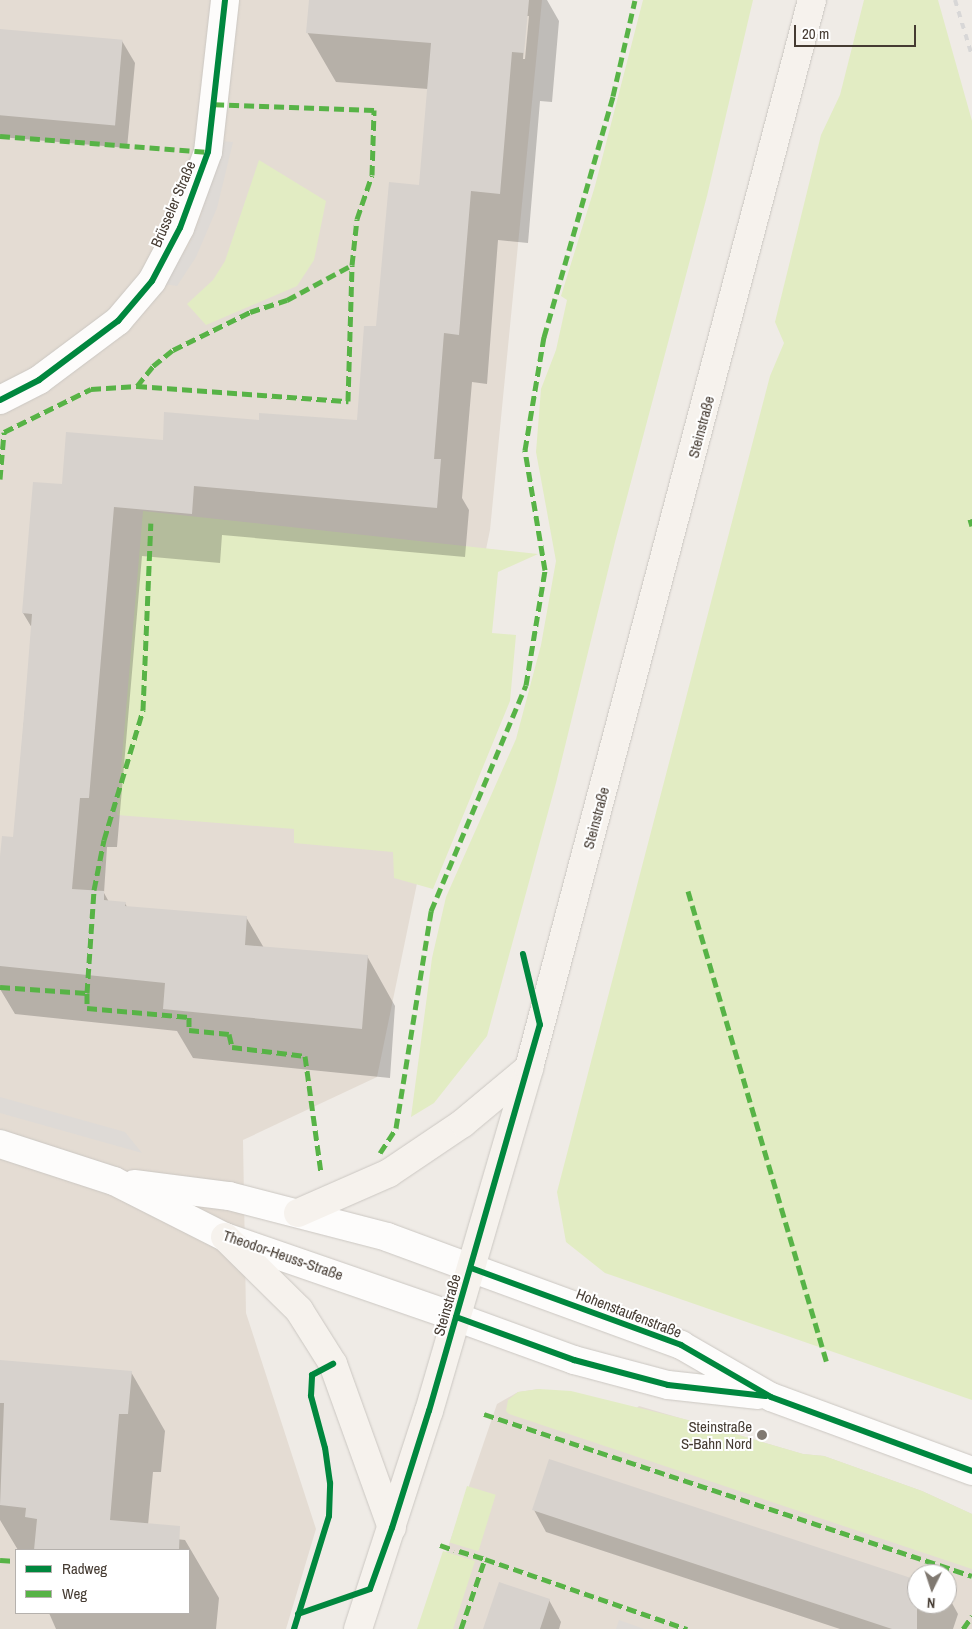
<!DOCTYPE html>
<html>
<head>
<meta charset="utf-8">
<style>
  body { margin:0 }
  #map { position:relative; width:972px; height:1629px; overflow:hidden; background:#efebe6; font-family:"Archivo Narrow",sans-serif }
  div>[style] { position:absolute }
  .residential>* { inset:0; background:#e4dcd3 }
  .green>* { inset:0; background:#e2ecc3; transform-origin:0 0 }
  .parking>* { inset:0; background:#dedad6 }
  .shadow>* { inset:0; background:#0003 }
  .building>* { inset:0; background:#d7d2cd; transform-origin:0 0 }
  .roads { filter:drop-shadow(0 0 1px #cbc7c2) drop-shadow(0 0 1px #cbc7c2) }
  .minor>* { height:28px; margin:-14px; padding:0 14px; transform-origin:14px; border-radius:14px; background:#fdfcfb }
  .tertiary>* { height:28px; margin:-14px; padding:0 14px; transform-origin:14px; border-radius:14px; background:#fdfcfb }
  .secondary>* { height:28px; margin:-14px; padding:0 14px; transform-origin:14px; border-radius:14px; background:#f6f2ed }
  .rail>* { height:4px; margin-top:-2px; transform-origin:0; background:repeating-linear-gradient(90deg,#d8d7d7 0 6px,transparent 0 12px) }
  .quiet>* { height:5px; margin-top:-2.5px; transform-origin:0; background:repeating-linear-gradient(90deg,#57b346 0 10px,transparent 0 15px) }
  .cycleway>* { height:6px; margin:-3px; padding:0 3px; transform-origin:3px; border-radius:3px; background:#00873e }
  .dots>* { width:14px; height:14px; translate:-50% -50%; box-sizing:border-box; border:2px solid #fff; border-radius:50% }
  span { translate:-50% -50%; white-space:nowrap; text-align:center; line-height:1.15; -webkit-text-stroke:4px #fff; paint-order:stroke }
  .street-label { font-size:15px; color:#453b32 }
  .poi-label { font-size:15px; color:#453b32 }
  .right { translate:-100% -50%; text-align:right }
  .legend { position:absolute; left:15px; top:1549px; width:175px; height:65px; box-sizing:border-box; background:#fff; border:1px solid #b5b1ad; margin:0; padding:6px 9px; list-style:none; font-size:15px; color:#453b32 }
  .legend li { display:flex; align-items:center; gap:10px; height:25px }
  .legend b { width:25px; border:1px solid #b5b1ad }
  .north { position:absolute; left:907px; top:1564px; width:50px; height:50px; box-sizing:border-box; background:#fff; border:1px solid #b5b1ad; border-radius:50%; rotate:184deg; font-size:14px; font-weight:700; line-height:20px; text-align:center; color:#453b32 }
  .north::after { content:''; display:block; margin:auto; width:18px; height:22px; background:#807971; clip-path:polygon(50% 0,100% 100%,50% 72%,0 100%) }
  .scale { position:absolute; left:794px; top:25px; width:122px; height:22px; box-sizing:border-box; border:2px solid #453b32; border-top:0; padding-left:6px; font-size:15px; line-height:18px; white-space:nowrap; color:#453b32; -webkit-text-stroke:4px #fff; paint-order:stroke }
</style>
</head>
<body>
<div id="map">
  <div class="residential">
    <div style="clip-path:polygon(evenodd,0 0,542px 0,490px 530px,377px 1077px,243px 1140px,246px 1313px,316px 1529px,286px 1629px,0 1629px,0 0,16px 1550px,189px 1550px,189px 1613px,16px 1613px,16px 1550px)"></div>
    <div style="clip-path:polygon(evenodd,539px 1389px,626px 1417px,639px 1406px,803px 1454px,824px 1456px,922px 1491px,972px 1514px,972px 1629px,420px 1629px,497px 1404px,518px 1392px,539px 1389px,917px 1574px,947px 1574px,947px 1604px,917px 1604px,917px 1574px)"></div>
  </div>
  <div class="green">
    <div style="clip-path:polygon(643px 0,753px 0,707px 196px,615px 542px,556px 783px,487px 1036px,434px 1103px,411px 1117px,432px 958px,446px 897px,516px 739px,541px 645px,556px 561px,536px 452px,541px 389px,556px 350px,567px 300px,561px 296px,595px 186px)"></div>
    <div style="clip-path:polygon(864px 0,938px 0,972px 121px,972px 1400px,605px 1273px,566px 1242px,557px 1192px,770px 376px,784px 343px,775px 322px,821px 135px,840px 95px)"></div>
    <div style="clip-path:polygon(259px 160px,326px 201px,314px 260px,297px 286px,206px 325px,187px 304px,213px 280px,225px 261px)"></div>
    <div style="clip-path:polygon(143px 511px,538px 554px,498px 572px,492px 633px,516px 635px,510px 701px,433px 889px,394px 878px,393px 852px,294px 843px,294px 829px,117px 815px)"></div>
    <div style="clip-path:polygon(539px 1389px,571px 1391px,688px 1420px,803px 1454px,824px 1456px,922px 1491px,972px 1514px,972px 1569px,509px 1414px,506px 1411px,508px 1400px,518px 1392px)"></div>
    <div style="left:467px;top:1486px;width:30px;height:59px;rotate:17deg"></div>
    <div style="clip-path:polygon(443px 1551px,475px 1561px,453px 1629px,417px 1629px)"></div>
  </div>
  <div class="parking">
    <div style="clip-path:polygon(220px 141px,233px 142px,217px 208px,196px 257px,177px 286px,164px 284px,189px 245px,201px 216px)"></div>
    <div style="clip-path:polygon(0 1097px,125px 1132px,142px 1153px,0 1113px)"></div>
    <div style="clip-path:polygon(619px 1620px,644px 1629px,616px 1629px)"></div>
  </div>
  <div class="shadow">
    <div style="clip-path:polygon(evenodd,310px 0,547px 0,559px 21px,552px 102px,540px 101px,528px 243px,498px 240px,487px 384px,472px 382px,462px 498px,469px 510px,465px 557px,222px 535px,220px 563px,142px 556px,117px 847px,107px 847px,104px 893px,109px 902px,125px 903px,127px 907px,246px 917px,264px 948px,367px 956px,395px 1006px,390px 1078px,193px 1058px,177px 1031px,15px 1014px,0 989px,0 872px,14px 839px,32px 628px,23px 613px,64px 485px,164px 441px,260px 421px,358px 421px,378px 328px,420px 186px,428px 89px,336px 82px,307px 32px,310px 0,526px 16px,529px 16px,525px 59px,523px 59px,526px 16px)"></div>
    <div style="clip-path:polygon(0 31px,122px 41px,135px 63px,127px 148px,0 137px)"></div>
    <div style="clip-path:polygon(0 1361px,131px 1372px,165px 1431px,161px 1472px,153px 1472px,148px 1525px,157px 1537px,185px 1540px,219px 1598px,216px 1629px,56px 1629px,49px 1613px,189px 1613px,189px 1550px,18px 1550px,0 1520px)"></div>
    <div style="clip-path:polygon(534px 1510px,917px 1582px,917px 1604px,947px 1604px,947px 1594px,958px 1614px,953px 1629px,840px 1629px,546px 1532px)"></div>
    <div style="clip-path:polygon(549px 1600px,561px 1622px,559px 1629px,484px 1629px)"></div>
  </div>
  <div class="building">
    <div style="clip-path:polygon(309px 0,529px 0,524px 53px,512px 52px,500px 194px,471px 191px,459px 335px,444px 333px,434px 459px,441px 459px,437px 508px,194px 486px,192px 514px,114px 507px,89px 798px,80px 798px,72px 889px,104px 891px,104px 900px,126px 902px,125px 906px,247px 916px,245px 945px,368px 955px,362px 1029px,163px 1009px,165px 983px,0 966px,0 856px,2px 836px,13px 837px,24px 715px,32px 614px,22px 613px,33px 482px,62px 484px,66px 432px,163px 440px,164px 412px,259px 420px,259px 413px,357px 420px,364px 326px,376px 326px,389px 182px,419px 185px,431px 43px,306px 33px)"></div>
    <div style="left:0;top:29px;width:123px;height:86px;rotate:5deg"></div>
    <div style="clip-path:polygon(0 1360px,132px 1371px,128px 1414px,119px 1414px,110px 1520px,180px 1526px,179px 1550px,34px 1550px,37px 1519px,25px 1517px,26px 1508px,0 1505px,4px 1403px,0 1403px)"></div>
    <div style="clip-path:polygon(549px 1459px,917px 1580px,917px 1629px,892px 1629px,532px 1510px)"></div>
    <div style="clip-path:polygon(499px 1582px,550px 1599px,540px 1629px,483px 1629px)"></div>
  </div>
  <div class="roads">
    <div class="minor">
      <div style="left:0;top:400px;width:44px;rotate:-27.1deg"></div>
      <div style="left:39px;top:380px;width:99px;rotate:-36.8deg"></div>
      <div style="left:118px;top:321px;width:52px;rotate:-49.6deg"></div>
      <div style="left:152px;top:281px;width:60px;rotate:-62.2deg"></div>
      <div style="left:180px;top:228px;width:81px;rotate:-69.8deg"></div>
      <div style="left:208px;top:152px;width:153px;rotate:-83.6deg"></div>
      <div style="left:471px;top:1268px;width:224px;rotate:20.1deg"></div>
      <div style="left:681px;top:1345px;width:104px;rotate:30deg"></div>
      <div style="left:771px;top:1397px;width:214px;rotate:20.2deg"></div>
      <div style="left:456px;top:1317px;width:126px;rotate:20deg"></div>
      <div style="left:574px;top:1360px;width:97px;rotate:14.9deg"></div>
      <div style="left:668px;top:1385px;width:91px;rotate:6.3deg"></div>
    </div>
    <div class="tertiary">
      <div style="left:0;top:1144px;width:120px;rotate:18deg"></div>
      <div style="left:114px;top:1181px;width:124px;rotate:26.8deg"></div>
      <div style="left:225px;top:1237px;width:244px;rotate:19.1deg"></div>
      <div style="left:134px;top:1184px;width:96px;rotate:7.2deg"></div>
      <div style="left:229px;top:1196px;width:163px;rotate:14.5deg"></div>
      <div style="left:387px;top:1237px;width:90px;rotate:20.3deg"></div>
    </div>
    <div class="secondary">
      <div style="left:298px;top:1213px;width:99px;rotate:-23.7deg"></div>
      <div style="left:389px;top:1173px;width:89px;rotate:-34deg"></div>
      <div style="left:463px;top:1123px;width:86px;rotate:-39.8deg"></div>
      <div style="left:225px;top:1237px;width:104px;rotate:44.6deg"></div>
      <div style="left:299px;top:1310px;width:64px;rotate:57.8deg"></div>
      <div style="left:333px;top:1364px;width:174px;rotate:70.2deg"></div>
      <div style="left:358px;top:1629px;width:229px;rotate:-72deg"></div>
      <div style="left:429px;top:1411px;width:357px;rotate:-73.7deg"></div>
      <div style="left:529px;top:1068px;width:1105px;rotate:-75.16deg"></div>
    </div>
  </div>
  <div class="rail">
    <div style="left:955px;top:0;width:59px;rotate:73.1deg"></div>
  </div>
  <div class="quiet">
    <div style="left:0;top:136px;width:209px;rotate:4.4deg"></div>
    <div style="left:137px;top:386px;width:26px;rotate:-51deg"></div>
    <div style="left:153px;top:366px;width:26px;rotate:-39deg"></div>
    <div style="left:173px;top:350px;width:86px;rotate:-26.3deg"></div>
    <div style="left:250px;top:312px;width:39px;rotate:-18deg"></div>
    <div style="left:287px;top:300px;width:74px;rotate:-28.3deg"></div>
    <div style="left:0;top:479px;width:47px;rotate:-85.1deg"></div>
    <div style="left:4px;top:432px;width:97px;rotate:-26.3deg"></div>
    <div style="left:91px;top:389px;width:46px;rotate:-3.7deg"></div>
    <div style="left:137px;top:386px;width:212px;rotate:4.1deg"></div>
    <div style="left:348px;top:401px;width:136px;rotate:-88.3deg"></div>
    <div style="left:352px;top:265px;width:46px;rotate:-83.8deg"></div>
    <div style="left:357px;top:219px;width:46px;rotate:-71.2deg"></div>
    <div style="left:372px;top:175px;width:65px;rotate:-88.2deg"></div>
    <div style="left:374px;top:110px;width:160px;rotate:-177.9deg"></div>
    <div style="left:970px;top:519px;width:7px;rotate:74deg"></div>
    <div style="left:688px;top:891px;width:492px;rotate:73.6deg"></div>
    <div style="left:0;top:987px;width:87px;rotate:3.9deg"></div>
    <div style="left:87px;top:993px;width:15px;rotate:90deg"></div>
    <div style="left:87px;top:1008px;width:102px;rotate:5deg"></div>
    <div style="left:189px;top:1017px;width:13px;rotate:90deg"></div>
    <div style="left:189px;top:1030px;width:40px;rotate:5.7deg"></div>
    <div style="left:229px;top:1034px;width:13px;rotate:77deg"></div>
    <div style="left:232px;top:1047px;width:74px;rotate:7deg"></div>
    <div style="left:305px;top:1056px;width:118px;rotate:82.2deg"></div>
    <div style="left:87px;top:993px;width:103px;rotate:-86.1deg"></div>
    <div style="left:94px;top:890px;width:51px;rotate:-78.7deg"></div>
    <div style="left:104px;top:840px;width:136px;rotate:-73.3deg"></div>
    <div style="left:143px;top:710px;width:187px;rotate:-87.6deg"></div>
    <div style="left:380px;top:1153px;width:30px;rotate:-57deg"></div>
    <div style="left:396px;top:1128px;width:220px;rotate:-80.8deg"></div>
    <div style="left:431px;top:911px;width:245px;rotate:-67.2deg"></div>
    <div style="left:526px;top:685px;width:117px;rotate:-80.6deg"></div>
    <div style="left:545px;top:570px;width:122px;rotate:-99.5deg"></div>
    <div style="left:525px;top:450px;width:115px;rotate:-80.5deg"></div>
    <div style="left:544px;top:337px;width:251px;rotate:-74deg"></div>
    <div style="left:613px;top:96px;width:98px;rotate:-77.1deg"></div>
    <div style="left:484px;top:1414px;width:514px;rotate:18.36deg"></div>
    <div style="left:440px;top:1545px;width:15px;rotate:20deg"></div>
    <div style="left:459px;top:1551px;width:27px;rotate:17deg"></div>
    <div style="left:0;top:1560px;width:16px;rotate:4deg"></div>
    <div style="left:461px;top:1629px;width:74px;rotate:-71.1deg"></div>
    <div style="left:485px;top:1559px;width:214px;rotate:19.1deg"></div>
    <div style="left:963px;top:1629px;width:16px;rotate:-55deg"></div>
  </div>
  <div class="cycleway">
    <div style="left:0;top:400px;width:44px;rotate:-27.1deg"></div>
    <div style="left:39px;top:380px;width:99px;rotate:-36.8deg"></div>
    <div style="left:118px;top:321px;width:52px;rotate:-49.6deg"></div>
    <div style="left:152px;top:281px;width:60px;rotate:-62.2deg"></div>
    <div style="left:180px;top:228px;width:81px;rotate:-69.8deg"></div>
    <div style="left:208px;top:152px;width:153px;rotate:-83.6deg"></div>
    <div style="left:471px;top:1268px;width:224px;rotate:20.1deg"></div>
    <div style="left:681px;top:1345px;width:104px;rotate:30deg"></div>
    <div style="left:771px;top:1397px;width:214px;rotate:20.2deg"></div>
    <div style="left:456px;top:1317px;width:126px;rotate:20deg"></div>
    <div style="left:574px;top:1360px;width:97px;rotate:14.9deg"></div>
    <div style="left:668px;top:1385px;width:98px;rotate:6.5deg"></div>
    <div style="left:298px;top:1614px;width:76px;rotate:-19.1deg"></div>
    <div style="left:370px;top:1589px;width:65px;rotate:-70.2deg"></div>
    <div style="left:392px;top:1528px;width:123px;rotate:-72.5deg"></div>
    <div style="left:429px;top:1411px;width:402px;rotate:-74deg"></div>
    <div style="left:540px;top:1025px;width:73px;rotate:-103.5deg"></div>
    <div style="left:294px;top:1629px;width:118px;rotate:-72.8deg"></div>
    <div style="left:329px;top:1516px;width:33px;rotate:-88deg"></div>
    <div style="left:330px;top:1483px;width:35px;rotate:-98deg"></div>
    <div style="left:325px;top:1448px;width:54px;rotate:-105.1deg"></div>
    <div style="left:311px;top:1396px;width:21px;rotate:-87deg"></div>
    <div style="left:312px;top:1375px;width:24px;rotate:-28deg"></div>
  </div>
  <div class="dots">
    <div style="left:762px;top:1435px;background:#807971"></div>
  </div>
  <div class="street-label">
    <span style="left:173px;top:204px;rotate:-67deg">Brüsseler Straße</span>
    <span style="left:701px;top:427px;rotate:-75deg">Steinstraße</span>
    <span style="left:596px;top:818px;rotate:-75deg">Steinstraße</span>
    <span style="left:283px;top:1255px;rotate:19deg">Theodor-Heuss-Straße</span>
    <span style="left:447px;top:1305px;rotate:-74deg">Steinstraße</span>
    <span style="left:629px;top:1313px;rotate:21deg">Hohenstaufenstraße</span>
  </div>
  <div class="poi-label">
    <span class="right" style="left:752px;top:1435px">Steinstraße<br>S-Bahn Nord</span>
  </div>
  <ul class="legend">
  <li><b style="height:6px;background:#00873e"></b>Radweg</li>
  <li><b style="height:6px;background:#57b346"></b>Weg</li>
  </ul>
  <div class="north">N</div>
  <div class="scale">20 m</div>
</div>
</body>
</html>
